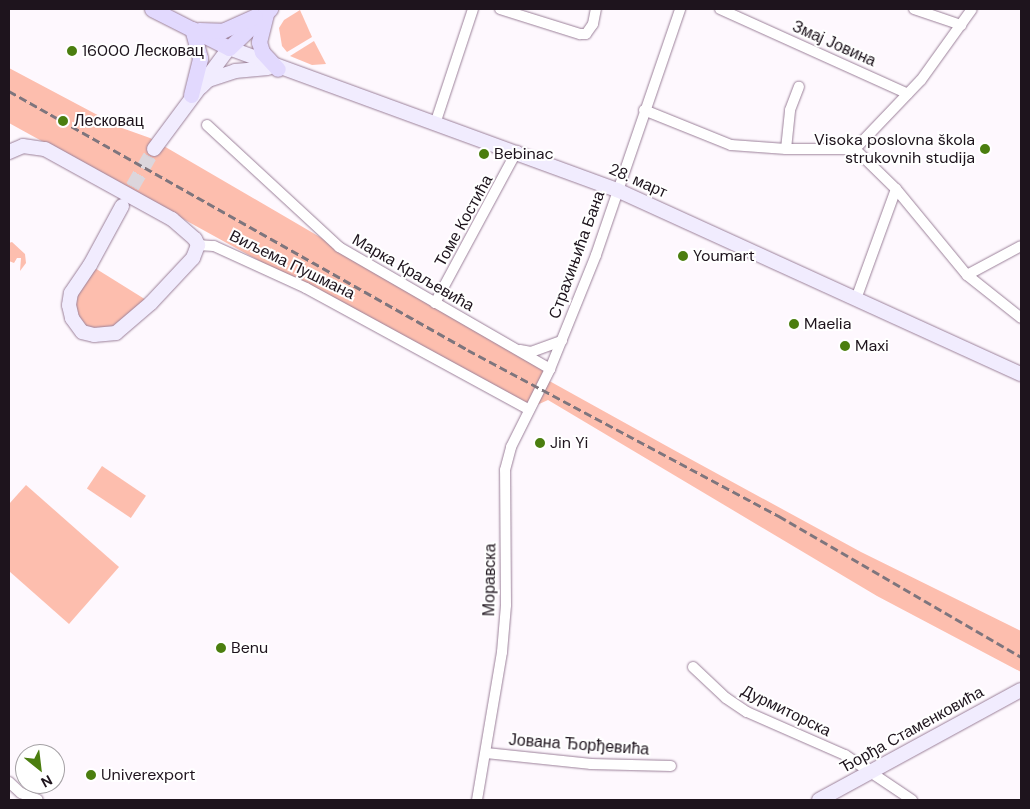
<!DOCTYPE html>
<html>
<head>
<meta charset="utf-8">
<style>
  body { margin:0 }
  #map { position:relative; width:1030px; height:809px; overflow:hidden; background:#fef8fe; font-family:"DM Sans",sans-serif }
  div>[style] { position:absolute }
  .green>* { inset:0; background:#fdbeae; transform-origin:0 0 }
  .secondary-tunnel>* { height:14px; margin-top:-7px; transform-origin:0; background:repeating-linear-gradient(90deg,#dcd6dc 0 14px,transparent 0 21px) }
  .roads { filter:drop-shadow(0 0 1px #9b8099) drop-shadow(0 0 1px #9b8099) }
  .street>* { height:10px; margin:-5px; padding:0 5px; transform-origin:5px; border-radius:5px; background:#fff }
  .secondary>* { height:14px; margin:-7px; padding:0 7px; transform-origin:7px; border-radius:7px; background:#f1ecfe }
  .primary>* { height:15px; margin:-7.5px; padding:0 7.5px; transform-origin:7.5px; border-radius:7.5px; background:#e2d9fe }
  .rail>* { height:2.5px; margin-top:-1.25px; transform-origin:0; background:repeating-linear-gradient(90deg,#7e757d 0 8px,transparent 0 12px) }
  .dots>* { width:14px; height:14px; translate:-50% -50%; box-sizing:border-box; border:2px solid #fff; border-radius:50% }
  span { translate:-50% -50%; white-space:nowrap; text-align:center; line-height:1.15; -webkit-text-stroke:4px #fff; paint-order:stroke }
  .street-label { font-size:16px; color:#1e141d }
  .poi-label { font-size:16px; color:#1e141d }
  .left { translate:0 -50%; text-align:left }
  .right { translate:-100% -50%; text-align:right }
  .frame { position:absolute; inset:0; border:10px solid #1e141d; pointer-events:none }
  .north { position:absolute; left:15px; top:744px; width:50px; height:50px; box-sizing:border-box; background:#fff; border:1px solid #a5a1a5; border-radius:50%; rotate:151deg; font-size:14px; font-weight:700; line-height:20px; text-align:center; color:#1e141d }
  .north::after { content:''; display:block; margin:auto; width:18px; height:22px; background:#4b7e0f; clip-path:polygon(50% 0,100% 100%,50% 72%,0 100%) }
</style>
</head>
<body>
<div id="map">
  <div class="green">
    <div style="clip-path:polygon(300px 10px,312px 37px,287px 52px,282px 46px,279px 28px,284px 20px)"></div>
    <div style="clip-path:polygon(314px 41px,326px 64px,312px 65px,290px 56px)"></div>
    <div style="clip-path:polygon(9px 68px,122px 128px,150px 138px,548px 370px,544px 378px,672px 449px,861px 552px,1021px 631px,1021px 672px,877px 596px,548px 400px,528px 409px,9px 123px)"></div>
    <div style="clip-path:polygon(12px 242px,25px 254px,26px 263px,20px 271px,21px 258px,17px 258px,14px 263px,9px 261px,9px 243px)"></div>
    <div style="clip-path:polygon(90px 265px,151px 303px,128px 324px,82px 332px,71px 293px)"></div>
    <div style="left:102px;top:466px;width:53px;height:27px;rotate:34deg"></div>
    <div style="clip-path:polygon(26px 485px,119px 567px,69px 624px,9px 571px,9px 504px)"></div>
  </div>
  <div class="secondary-tunnel">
    <div style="left:122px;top:205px;width:64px;rotate:-60.3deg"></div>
  </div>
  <div class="roads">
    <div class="street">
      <div style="left:500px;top:9px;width:84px;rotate:17.4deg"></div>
      <div style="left:580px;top:34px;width:6px"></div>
      <div style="left:586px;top:34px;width:12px;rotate:-55deg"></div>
      <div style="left:593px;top:24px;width:15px;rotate:-79deg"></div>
      <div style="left:720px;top:9px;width:206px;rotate:24.3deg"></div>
      <div style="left:914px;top:9px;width:50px;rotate:18.8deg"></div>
      <div style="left:644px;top:110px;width:94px;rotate:21.9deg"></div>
      <div style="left:731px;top:145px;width:55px;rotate:4.2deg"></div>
      <div style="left:786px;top:149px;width:69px"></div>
      <div style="left:855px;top:149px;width:95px;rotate:-46.3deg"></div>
      <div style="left:921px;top:80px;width:87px;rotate:-54.3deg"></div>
      <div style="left:435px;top:124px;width:121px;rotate:-71.7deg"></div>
      <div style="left:207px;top:125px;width:180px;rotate:42.7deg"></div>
      <div style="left:339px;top:247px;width:244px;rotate:30deg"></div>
      <div style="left:786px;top:149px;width:39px;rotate:-84deg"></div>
      <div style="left:790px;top:110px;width:25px;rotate:-69deg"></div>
      <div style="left:855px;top:149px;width:57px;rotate:44.3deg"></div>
      <div style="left:896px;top:189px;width:112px;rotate:50.5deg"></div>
      <div style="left:967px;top:275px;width:69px;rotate:38.5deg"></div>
      <div style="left:198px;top:245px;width:16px;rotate:4deg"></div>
      <div style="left:214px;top:246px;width:101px;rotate:24.5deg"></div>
      <div style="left:306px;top:288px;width:253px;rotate:28.6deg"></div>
      <div style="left:967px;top:275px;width:61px;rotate:-28.2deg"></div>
      <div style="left:856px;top:299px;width:117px;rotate:-70deg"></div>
      <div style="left:435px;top:303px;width:173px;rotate:-61.7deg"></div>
      <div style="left:520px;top:350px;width:11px;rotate:10deg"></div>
      <div style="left:531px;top:352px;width:33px;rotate:-20deg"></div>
      <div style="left:693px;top:667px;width:45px;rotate:43.2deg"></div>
      <div style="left:726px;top:698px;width:25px;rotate:34deg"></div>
      <div style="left:747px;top:712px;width:107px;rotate:23.7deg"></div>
      <div style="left:845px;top:755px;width:81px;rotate:33.9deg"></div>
      <div style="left:486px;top:753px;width:106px;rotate:6deg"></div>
      <div style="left:591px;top:764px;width:80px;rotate:1.4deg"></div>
      <div style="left:9px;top:782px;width:16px;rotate:43deg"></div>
      <div style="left:21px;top:793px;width:18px;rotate:22deg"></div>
      <div style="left:477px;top:800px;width:150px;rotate:-80.4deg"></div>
      <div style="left:502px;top:652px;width:47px;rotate:-85.1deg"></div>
      <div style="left:506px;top:605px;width:135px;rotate:-90.4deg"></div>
      <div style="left:505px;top:470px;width:24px;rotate:-75deg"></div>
      <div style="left:511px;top:447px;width:87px;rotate:-63.4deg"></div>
      <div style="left:550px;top:369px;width:123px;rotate:-68deg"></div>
      <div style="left:596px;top:255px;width:260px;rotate:-71.1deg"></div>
    </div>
    <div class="secondary">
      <div style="left:201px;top:87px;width:10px;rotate:-45deg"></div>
      <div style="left:208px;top:80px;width:28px;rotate:-18deg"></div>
      <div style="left:235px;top:71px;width:33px;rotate:-5deg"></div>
      <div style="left:154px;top:149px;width:126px;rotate:-53.4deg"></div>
      <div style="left:229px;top:48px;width:413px;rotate:20.1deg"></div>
      <div style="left:617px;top:190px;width:444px;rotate:24.5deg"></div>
      <div style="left:9px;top:152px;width:15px;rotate:-23deg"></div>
      <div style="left:23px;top:146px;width:22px;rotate:8deg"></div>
      <div style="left:45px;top:149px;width:145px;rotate:28.9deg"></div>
      <div style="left:172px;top:219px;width:30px;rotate:41deg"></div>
      <div style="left:195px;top:239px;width:7px;rotate:63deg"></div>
      <div style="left:198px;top:245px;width:14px;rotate:111deg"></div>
      <div style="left:193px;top:258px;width:62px;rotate:133deg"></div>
      <div style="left:151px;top:303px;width:46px;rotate:139.4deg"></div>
      <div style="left:116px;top:333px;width:22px;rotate:175deg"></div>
      <div style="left:94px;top:335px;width:12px;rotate:-166deg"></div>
      <div style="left:82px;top:332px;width:17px;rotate:-126deg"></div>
      <div style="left:72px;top:318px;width:13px;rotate:-103deg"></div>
      <div style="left:69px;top:305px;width:12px;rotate:-81deg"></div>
      <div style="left:71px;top:293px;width:34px;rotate:-56deg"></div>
      <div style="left:90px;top:265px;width:67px;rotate:-61.5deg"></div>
      <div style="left:819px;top:800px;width:230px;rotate:-28.6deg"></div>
    </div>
    <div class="primary">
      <div style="left:152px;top:9px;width:86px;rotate:26.9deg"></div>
      <div style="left:229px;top:48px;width:57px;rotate:-43.6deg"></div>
      <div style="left:266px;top:14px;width:29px;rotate:104deg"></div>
      <div style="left:259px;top:42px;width:10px;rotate:73deg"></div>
      <div style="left:262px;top:52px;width:23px;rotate:47deg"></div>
      <div style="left:199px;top:30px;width:23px;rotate:2deg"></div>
      <div style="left:222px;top:31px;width:36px;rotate:-24deg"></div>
      <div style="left:191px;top:95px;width:38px;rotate:-76deg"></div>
      <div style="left:200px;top:58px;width:30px;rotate:-105deg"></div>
    </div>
  </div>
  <div class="rail">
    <div style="left:9px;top:91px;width:527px;rotate:29.43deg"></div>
    <div style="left:468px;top:350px;width:353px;rotate:28.1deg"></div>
    <div style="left:779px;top:516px;width:280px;rotate:30.2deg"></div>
  </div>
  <div class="dots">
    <div style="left:72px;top:51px;background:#4b7e0f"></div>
    <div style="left:63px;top:121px;background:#4b7e0f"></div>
    <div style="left:985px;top:149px;background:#4b7e0f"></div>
    <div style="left:484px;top:154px;background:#4b7e0f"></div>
    <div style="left:683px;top:256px;background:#4b7e0f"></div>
    <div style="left:794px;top:324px;background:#4b7e0f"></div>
    <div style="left:845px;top:346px;background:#4b7e0f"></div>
    <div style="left:540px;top:443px;background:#4b7e0f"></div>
    <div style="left:221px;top:648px;background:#4b7e0f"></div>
    <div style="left:91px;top:775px;background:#4b7e0f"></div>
  </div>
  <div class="street-label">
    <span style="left:834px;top:44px;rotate:24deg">Змај Јовина</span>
    <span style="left:638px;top:181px;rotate:24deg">28. март</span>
    <span style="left:464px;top:221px;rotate:-61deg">Томе Костића</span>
    <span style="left:577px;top:255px;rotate:-70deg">Страхињића Бана</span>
    <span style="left:292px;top:265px;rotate:26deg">Виљема Пушмана</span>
    <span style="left:413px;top:273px;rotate:30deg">Марка Краљевића</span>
    <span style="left:490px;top:580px;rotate:-89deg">Моравска</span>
    <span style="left:786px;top:711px;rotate:26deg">Дурмиторска</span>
    <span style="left:912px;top:730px;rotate:-29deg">Ђорђа Стаменковића</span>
    <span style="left:579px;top:745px;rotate:4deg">Јована Ђорђевића</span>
  </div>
  <div class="poi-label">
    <span class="left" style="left:82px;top:51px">16000 Лесковац</span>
    <span class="left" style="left:74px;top:121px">Лесковац</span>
    <span class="right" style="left:975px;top:149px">Visoka poslovna škola<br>strukovnih studija</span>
    <span class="left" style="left:494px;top:154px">Bebinac</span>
    <span class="left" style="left:693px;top:256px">Youmart</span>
    <span class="left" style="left:804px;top:324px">Maelia</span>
    <span class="left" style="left:855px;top:346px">Maxi</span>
    <span class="left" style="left:550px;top:443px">Jin Yi</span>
    <span class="left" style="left:231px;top:648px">Benu</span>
    <span class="left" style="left:101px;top:775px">Univerexport</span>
  </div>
  <div class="frame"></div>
  <div class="north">N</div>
</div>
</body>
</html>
